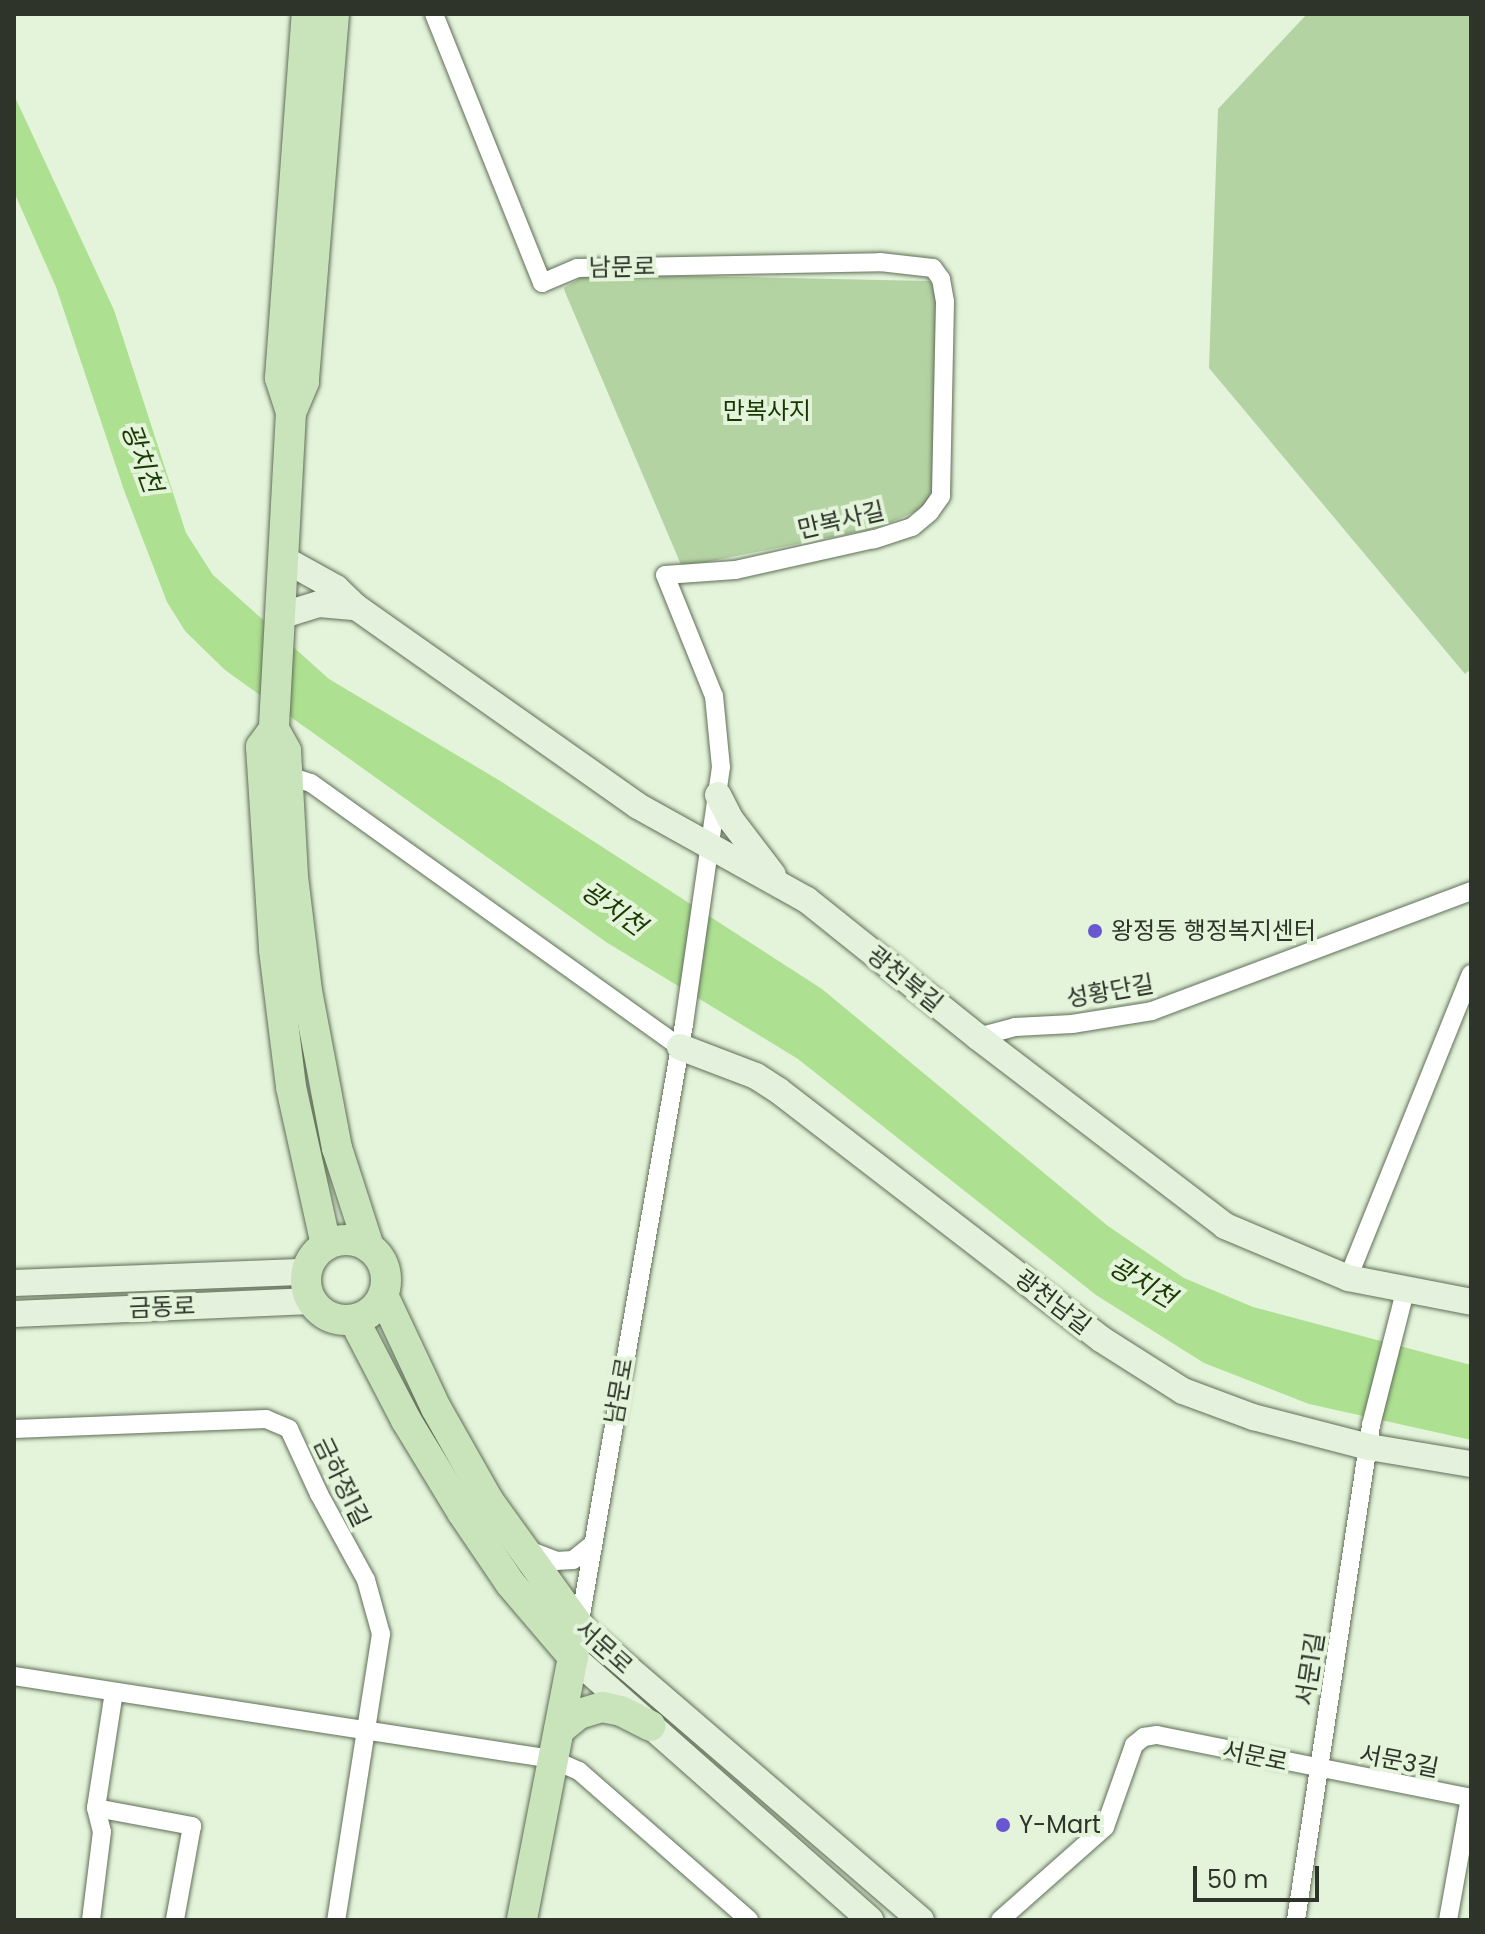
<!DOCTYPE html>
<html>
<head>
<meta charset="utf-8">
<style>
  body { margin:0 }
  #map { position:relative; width:1485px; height:1934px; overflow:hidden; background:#e3f4da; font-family:Poppins,"Noto Sans KR",sans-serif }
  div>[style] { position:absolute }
  .green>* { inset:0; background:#b4d3a3 }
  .water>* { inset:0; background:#aee092 }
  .roads { filter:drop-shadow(0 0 2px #606f58) drop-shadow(0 0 2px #606f58) }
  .street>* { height:18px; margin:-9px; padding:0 9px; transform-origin:9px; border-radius:9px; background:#fff }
  .secondary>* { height:26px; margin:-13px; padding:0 13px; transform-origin:13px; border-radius:13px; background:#e4f1dc }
  .primary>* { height:30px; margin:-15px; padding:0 15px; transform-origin:15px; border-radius:15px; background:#c9e3ba }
  .primary>.ring { margin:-15px; padding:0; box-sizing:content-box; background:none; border:30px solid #c9e3ba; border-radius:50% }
  .dots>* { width:22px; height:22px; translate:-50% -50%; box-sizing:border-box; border:4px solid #e3f4da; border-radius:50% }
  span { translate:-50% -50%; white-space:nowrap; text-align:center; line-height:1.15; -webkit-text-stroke:8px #e3f4da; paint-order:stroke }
  .street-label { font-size:24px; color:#2e342a }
  .park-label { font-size:24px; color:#193700 }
  .poi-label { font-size:24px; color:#2e342a }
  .left { translate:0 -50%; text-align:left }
  .water-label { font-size:26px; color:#1b3902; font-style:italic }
  .frame { position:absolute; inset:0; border:16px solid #2e342a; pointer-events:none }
  .scale { position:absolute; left:1193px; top:1866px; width:126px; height:36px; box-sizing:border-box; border:4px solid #2e342a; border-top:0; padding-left:10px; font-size:24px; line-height:28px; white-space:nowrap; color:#2e342a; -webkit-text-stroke:6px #e3f4da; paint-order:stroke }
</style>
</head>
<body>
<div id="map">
  <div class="green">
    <div style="clip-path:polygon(1307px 14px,1471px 14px,1471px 669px,1465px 674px,1209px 368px,1218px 109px)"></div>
    <div style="clip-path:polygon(587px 274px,929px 281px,937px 290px,933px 492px,924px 508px,877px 528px,682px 567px,565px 292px,564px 288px)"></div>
  </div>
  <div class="water">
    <div style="clip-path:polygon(14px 95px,114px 310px,186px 533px,213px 575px,329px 679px,502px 782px,822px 989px,1108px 1226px,1184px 1278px,1253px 1307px,1471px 1365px,1471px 1440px,1309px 1404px,1204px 1363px,1096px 1295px,798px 1059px,606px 942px,225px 670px,185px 631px,167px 602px,125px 493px,56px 287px,14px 192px)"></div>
  </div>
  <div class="roads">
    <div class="street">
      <div style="left:434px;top:14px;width:290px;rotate:68.1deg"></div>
      <div style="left:542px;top:283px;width:38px;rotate:-23deg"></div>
      <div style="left:577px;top:268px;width:303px;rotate:-1.1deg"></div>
      <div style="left:880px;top:262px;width:53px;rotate:6.5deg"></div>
      <div style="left:933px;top:268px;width:14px;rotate:54deg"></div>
      <div style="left:941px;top:279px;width:23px;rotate:80deg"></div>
      <div style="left:945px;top:302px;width:194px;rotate:91.2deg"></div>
      <div style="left:941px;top:496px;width:19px;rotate:125deg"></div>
      <div style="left:930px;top:512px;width:23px;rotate:140deg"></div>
      <div style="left:912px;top:527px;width:40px;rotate:162deg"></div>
      <div style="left:874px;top:539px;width:142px;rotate:167.4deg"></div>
      <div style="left:735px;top:570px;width:70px;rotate:175.9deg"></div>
      <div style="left:665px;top:575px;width:131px;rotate:68deg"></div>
      <div style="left:714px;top:696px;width:71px;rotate:84.4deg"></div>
      <div style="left:721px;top:767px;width:260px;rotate:98.2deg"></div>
      <div style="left:684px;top:1024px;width:611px;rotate:99.89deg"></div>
      <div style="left:286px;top:775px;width:26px;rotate:18deg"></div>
      <div style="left:311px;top:783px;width:454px;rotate:35.6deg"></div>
      <div style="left:978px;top:1037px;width:38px;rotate:-15deg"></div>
      <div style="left:1015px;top:1027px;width:57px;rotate:-3deg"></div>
      <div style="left:1072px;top:1024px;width:81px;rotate:-9.2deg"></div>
      <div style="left:1152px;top:1011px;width:341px;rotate:-20.6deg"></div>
      <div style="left:1348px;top:1278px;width:328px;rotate:-68deg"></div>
      <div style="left:14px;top:1429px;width:252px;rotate:-2.3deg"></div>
      <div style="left:266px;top:1419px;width:25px;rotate:23deg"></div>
      <div style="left:289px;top:1429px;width:72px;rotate:65.2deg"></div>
      <div style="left:319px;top:1494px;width:98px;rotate:61.3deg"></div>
      <div style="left:366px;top:1580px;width:56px;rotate:74.5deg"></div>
      <div style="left:381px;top:1634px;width:290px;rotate:98.9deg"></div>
      <div style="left:528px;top:1550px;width:30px;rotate:21deg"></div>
      <div style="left:556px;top:1561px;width:17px;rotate:-3deg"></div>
      <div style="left:573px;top:1560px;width:26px;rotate:-39deg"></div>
      <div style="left:14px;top:1676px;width:544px;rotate:8.77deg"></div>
      <div style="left:552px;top:1759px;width:30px;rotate:24deg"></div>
      <div style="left:579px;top:1771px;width:226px;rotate:41.2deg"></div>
      <div style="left:96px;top:1808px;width:98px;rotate:10.6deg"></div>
      <div style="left:192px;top:1826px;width:96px;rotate:100.3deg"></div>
      <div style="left:91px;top:1920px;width:89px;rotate:-82.9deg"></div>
      <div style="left:102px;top:1832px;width:25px;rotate:-104deg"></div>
      <div style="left:96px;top:1808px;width:117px;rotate:-81.2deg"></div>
      <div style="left:1000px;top:1920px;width:140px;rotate:-41.5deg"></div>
      <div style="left:1105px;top:1827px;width:87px;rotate:-70.5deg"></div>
      <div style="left:1134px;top:1745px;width:13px;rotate:-39deg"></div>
      <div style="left:1144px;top:1737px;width:13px;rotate:-9deg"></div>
      <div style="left:1157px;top:1735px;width:320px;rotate:11.3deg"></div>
      <div style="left:1296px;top:1920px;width:501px;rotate:-81.38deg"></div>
      <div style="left:1371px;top:1425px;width:141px;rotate:-75.7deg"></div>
      <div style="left:1448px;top:1920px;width:124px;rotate:-79.8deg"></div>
    </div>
    <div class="secondary">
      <div style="left:282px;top:558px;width:62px;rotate:29.1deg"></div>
      <div style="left:336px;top:588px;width:28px;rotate:44deg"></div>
      <div style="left:356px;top:607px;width:345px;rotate:35.2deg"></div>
      <div style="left:638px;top:806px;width:193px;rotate:29.1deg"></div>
      <div style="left:807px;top:900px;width:219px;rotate:38.7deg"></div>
      <div style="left:978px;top:1037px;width:311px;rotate:37.4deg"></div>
      <div style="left:1225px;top:1226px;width:134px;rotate:22.9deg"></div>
      <div style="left:1348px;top:1278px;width:125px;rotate:11deg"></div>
      <div style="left:280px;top:616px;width:41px;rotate:-17.1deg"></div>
      <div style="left:319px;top:604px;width:37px;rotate:5deg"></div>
      <div style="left:718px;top:795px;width:28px;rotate:63deg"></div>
      <div style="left:731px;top:820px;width:69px;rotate:52.6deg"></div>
      <div style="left:680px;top:1047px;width:81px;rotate:20.9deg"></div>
      <div style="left:756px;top:1076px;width:27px;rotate:33deg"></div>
      <div style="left:779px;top:1091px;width:406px;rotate:37.6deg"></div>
      <div style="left:1101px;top:1339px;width:97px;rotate:32.4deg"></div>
      <div style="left:1183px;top:1391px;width:75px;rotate:20.4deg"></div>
      <div style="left:1253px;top:1417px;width:120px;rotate:14.5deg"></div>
      <div style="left:1369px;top:1447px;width:103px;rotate:9.5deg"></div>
      <div style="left:14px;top:1283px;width:292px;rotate:-2.2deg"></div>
      <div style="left:14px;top:1314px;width:297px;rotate:-2.5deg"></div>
      <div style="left:579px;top:1626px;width:451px;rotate:40.7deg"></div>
      <div style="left:573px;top:1657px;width:397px;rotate:41.5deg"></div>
    </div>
    <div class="primary">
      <div style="left:334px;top:14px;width:369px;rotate:94.7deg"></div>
      <div style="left:304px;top:382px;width:33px;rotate:113deg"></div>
      <div style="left:291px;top:412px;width:317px;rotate:93.1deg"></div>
      <div style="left:274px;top:729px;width:25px;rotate:61deg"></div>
      <div style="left:286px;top:751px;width:126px;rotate:86.8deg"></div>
      <div style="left:293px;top:877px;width:115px;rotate:83deg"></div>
      <div style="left:307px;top:991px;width:160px;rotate:79.2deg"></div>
      <div style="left:337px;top:1148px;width:104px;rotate:72.1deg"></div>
      <div style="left:291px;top:412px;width:36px;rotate:-108deg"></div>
      <div style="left:280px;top:378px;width:365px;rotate:-85.8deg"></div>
      <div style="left:274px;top:729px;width:22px;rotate:126deg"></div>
      <div style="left:261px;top:747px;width:203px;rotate:86.3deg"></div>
      <div style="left:274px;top:950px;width:138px;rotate:82.9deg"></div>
      <div style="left:291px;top:1087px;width:162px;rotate:77.5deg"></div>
      <div class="ring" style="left:306px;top:1240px;width:50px;height:50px"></div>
      <div style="left:383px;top:1295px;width:125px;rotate:64.9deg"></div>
      <div style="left:436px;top:1408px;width:106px;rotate:60.5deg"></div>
      <div style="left:488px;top:1500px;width:155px;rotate:54.2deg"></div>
      <div style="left:579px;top:1626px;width:299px;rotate:101deg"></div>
      <div style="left:354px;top:1320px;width:113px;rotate:62.5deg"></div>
      <div style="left:406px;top:1420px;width:108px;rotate:58.7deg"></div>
      <div style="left:462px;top:1512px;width:86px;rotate:55.9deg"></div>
      <div style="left:510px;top:1583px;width:97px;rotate:49.6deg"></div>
      <div style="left:559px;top:1730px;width:26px;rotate:-39deg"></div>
      <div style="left:579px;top:1714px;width:24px;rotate:-17deg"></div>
      <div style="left:602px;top:1707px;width:19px;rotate:12deg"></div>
      <div style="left:621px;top:1711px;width:33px;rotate:27deg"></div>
    </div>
  </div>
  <div class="dots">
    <div style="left:1095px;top:931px;background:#6857d1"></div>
    <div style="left:1003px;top:1825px;background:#6857d1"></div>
  </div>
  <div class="street-label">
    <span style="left:622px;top:267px;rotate:-1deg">남문로</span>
    <span style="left:841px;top:520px;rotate:-13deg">만복사길</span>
    <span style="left:905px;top:979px;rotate:39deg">광천북길</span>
    <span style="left:1110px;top:991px;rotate:-10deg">성황단길</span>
    <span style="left:1053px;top:1302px;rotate:38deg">광천남길</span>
    <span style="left:162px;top:1307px;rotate:-2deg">금동로</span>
    <span style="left:619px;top:1391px;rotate:-80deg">남문로</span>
    <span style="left:342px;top:1482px;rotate:64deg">금하정1길</span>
    <span style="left:604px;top:1647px;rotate:42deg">서문로</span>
    <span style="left:1310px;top:1669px;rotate:-81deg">서문1길</span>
    <span style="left:1255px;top:1756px;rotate:12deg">서문로</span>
    <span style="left:1399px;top:1761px;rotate:11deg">서문3길</span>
  </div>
  <div class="park-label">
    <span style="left:767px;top:411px">만복사지</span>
  </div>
  <div class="poi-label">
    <span class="left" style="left:1111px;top:931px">왕정동 행정복지센터</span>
    <span class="left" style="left:1019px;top:1825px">Y-Mart</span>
  </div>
  <div class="water-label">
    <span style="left:141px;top:458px;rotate:70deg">광치천</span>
    <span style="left:613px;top:909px;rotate:36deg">광치천</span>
    <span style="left:1142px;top:1283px;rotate:31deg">광치천</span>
  </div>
  <div class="frame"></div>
  <div class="scale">50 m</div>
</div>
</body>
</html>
